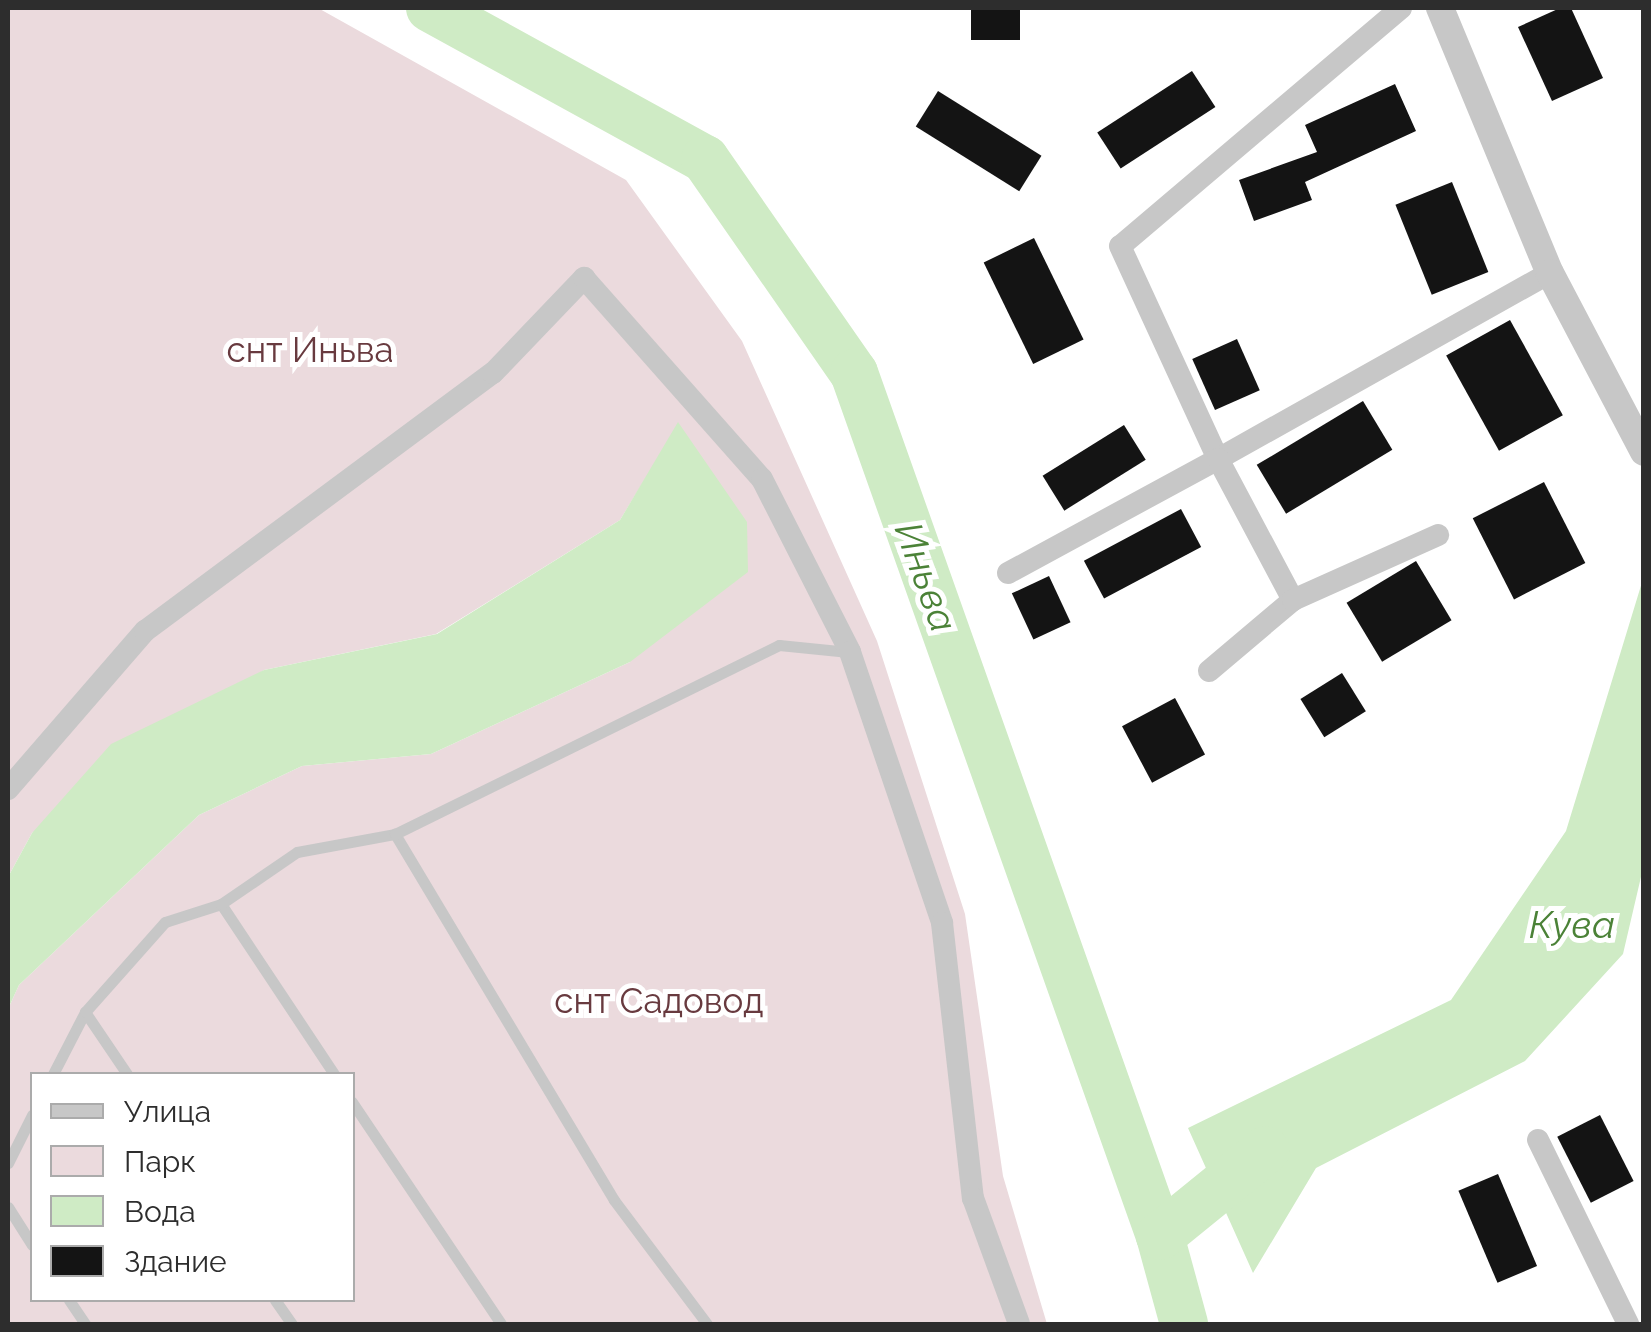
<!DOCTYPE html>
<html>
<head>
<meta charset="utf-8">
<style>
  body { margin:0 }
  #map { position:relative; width:1651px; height:1332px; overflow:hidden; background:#fff; font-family:Raleway,sans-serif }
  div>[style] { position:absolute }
  .green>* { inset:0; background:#ebdadd }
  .water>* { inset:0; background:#cfebc5 }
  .river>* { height:48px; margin:-24px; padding:0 24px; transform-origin:24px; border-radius:24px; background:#cfebc5 }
  .building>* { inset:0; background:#141414; transform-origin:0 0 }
  .service>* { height:11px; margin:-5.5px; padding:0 5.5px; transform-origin:5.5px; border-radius:5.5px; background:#c7c7c7 }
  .minor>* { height:22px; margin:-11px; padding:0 11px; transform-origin:11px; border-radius:11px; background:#c7c7c7 }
  .tertiary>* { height:28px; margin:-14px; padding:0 14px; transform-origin:14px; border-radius:14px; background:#c7c7c7 }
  span { translate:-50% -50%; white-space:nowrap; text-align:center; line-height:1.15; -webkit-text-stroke:10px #fff; paint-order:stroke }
  .park-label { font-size:35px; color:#683a3f }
  .water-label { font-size:38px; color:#4b8237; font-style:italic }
  .frame { position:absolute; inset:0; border:10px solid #2d2d2d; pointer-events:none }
  .legend { position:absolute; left:30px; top:1072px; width:325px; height:230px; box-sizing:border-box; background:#fff; border:2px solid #ababab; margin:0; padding:12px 18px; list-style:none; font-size:30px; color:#2d2d2d }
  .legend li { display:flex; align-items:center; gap:20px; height:50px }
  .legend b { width:50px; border:2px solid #ababab }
</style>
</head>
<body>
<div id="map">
  <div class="green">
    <div style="clip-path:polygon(evenodd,8px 8px,318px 8px,626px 180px,742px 341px,877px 641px,965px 914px,1003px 1176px,1047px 1324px,8px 1324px,8px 1009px,19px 985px,199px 815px,302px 766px,431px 754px,630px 662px,679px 423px,620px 520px,436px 634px,264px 670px,32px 833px,8px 877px,8px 8px,32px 1074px,352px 1074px,352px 1300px,32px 1300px,32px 1074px)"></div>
  </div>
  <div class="water">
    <div style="clip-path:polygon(678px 422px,747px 522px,748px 572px,630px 662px,431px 754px,302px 766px,199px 815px,19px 985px,8px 1009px,8px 877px,32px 833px,111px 744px,264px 670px,437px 634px,620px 520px)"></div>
    <div style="clip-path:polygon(1643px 579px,1644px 864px,1623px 954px,1525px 1061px,1316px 1168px,1253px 1273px,1188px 1128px,1451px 1000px,1566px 831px)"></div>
  </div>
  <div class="river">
    <div style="left:430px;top:8px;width:314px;rotate:28.8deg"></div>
    <div style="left:705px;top:159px;width:261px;rotate:55.2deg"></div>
    <div style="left:854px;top:373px;width:916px;rotate:70.48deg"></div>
    <div style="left:1160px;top:1236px;width:91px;rotate:74.7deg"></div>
    <div style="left:1160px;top:1236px;width:136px;rotate:-39.1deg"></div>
  </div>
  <div class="building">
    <div style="left:971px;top:8px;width:49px;height:32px"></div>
    <div style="clip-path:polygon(1560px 8px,1571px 8px,1603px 78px,1552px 101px,1518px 27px)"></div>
    <div style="left:1192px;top:71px;width:43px;height:113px;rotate:57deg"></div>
    <div style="clip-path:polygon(1395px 84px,1416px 131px,1305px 182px,1312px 200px,1254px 221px,1239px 180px,1317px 152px,1305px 125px)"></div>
    <div style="left:938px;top:91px;width:122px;height:42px;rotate:32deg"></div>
    <div style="left:1452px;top:182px;width:97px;height:61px;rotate:68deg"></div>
    <div style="left:1034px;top:238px;width:113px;height:56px;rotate:64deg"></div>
    <div style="left:1510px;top:320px;width:109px;height:73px;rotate:61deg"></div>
    <div style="left:1237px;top:339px;width:56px;height:49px;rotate:66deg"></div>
    <div style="left:1363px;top:401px;width:57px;height:124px;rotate:59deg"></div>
    <div style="left:1124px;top:425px;width:41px;height:96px;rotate:58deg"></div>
    <div style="left:1544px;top:482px;width:91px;height:80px;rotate:63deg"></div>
    <div style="left:1181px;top:509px;width:43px;height:110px;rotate:62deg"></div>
    <div style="left:1416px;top:561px;width:69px;height:81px;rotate:59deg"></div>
    <div style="left:1049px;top:576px;width:51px;height:41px;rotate:65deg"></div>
    <div style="left:1342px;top:673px;width:45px;height:49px;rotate:58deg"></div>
    <div style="left:1175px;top:698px;width:64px;height:60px;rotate:62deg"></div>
    <div style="left:1600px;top:1115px;width:74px;height:48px;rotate:63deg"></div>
    <div style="left:1498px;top:1174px;width:100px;height:43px;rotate:67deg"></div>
  </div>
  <div class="service">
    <div style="left:53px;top:1074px;width:70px;rotate:-62.7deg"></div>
    <div style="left:127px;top:1074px;width:75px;rotate:-124.1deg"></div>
    <div style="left:85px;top:1012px;width:120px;rotate:-48.4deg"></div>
    <div style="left:165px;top:922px;width:59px;rotate:-17.8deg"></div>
    <div style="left:334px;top:1074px;width:204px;rotate:-123.6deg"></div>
    <div style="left:221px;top:904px;width:92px;rotate:-34.4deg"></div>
    <div style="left:297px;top:852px;width:100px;rotate:-10.4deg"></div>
    <div style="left:352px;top:1102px;width:267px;rotate:56.1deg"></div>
    <div style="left:8px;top:1163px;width:54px;rotate:-63.4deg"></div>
    <div style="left:8px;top:1207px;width:45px;rotate:57.7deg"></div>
    <div style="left:69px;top:1300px;width:29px;rotate:56deg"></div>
    <div style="left:275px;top:1300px;width:29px;rotate:55deg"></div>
    <div style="left:707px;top:1324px;width:155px;rotate:-126.9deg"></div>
    <div style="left:614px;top:1200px;width:427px;rotate:-120.9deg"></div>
    <div style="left:395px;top:834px;width:428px;rotate:-26.2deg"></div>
    <div style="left:779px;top:645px;width:70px;rotate:5.7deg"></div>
  </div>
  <div class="minor">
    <div style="left:1401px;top:8px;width:368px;rotate:139.7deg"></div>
    <div style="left:1120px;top:246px;width:234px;rotate:65.3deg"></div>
    <div style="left:1218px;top:459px;width:381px;rotate:-29.3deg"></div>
    <div style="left:1008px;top:573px;width:239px;rotate:-28.5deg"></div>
    <div style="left:1218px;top:459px;width:160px;rotate:62deg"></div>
    <div style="left:1209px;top:671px;width:110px;rotate:-40.2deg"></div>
    <div style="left:1293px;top:600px;width:159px;rotate:-24.1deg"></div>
    <div style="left:8px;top:789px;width:209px;rotate:-49.1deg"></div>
    <div style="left:145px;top:631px;width:433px;rotate:-36.6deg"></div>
    <div style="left:493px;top:373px;width:132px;rotate:-46.2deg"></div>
    <div style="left:584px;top:278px;width:268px;rotate:48.5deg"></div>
    <div style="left:762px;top:479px;width:194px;rotate:63deg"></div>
    <div style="left:850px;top:652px;width:286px;rotate:71.2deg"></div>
    <div style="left:942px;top:923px;width:277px;rotate:83.6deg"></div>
    <div style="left:973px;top:1198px;width:134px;rotate:69.9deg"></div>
    <div style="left:1538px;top:1140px;width:205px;rotate:63.9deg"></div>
  </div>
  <div class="tertiary">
    <div style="left:1440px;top:8px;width:287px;rotate:67.5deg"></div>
    <div style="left:1550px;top:273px;width:202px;rotate:62.3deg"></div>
  </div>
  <div class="park-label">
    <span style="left:310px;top:350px">снт Иньва</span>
    <span style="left:659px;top:1001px">снт Садовод</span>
  </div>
  <div class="water-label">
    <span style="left:926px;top:577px;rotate:70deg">Иньва</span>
    <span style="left:1572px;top:925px">Кува</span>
  </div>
  <div class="frame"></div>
  <ul class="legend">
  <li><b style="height:12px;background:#c7c7c7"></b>Улица</li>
  <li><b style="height:28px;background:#ebdadd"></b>Парк</li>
  <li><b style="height:28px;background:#cfebc5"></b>Вода</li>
  <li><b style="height:28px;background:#141414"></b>Здание</li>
  </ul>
</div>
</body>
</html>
